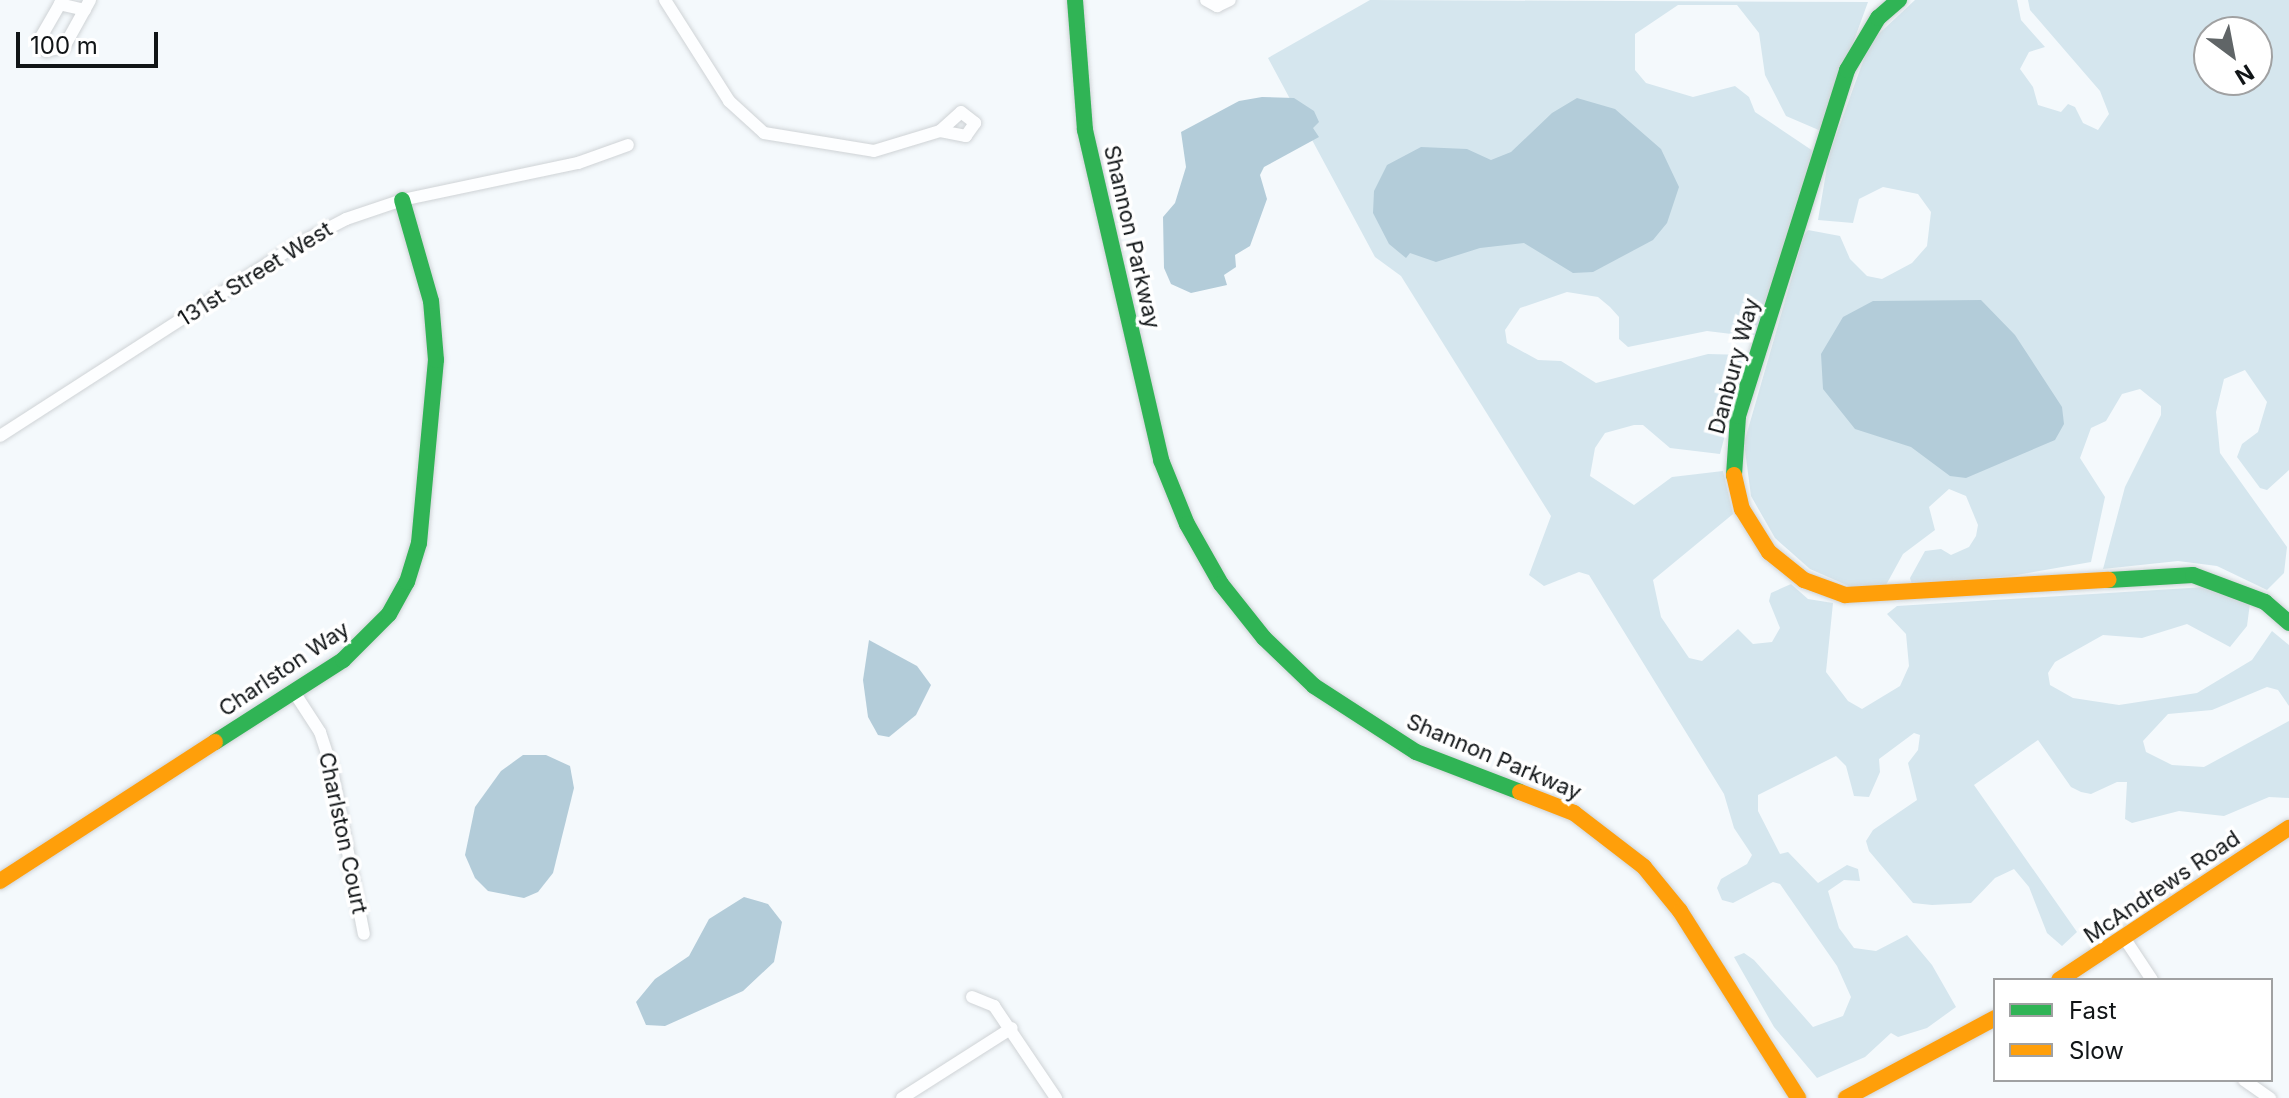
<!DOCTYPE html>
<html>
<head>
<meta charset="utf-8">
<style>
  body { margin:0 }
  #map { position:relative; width:2289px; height:1098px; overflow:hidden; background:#f4f9fc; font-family:Inter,sans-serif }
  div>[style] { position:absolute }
  .green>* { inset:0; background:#d5e6ee }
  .water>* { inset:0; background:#b3ccd9 }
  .roads { filter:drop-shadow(0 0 2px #cfd3d6) drop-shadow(0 0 2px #cfd3d6) }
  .street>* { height:12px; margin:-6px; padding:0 6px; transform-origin:6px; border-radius:6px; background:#fdfeff }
  .fast>* { height:16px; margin:-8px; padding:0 8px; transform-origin:8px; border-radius:8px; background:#30b455 }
  .slow>* { height:16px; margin:-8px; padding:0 8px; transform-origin:8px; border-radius:8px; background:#ff9f0a }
  span { translate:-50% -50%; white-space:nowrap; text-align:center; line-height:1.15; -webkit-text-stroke:7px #fff; paint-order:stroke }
  .street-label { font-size:22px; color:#111517 }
  .legend { position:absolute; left:1993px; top:978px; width:280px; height:104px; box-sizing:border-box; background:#fff; border:2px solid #a0a1a2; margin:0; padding:10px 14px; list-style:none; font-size:24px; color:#111517 }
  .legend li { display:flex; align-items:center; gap:16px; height:40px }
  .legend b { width:40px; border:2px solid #a0a1a2 }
  .north { position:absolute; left:2193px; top:16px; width:80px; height:80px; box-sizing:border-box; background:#fff; border:2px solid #a0a1a2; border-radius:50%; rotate:148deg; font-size:22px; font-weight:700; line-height:32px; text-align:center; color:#111517 }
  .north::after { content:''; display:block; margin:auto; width:28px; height:36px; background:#606567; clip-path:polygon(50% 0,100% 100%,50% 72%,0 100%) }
  .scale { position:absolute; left:16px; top:32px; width:142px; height:36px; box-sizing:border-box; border:4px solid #111517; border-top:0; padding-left:10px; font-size:24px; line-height:28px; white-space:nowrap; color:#111517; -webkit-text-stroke:6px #fff; paint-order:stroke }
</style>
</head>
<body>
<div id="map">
  <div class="green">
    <div style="clip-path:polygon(1370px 0,1868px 2px,1821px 131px,1786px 116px,1765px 75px,1759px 33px,1737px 5px,1678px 5px,1635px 34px,1635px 70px,1646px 83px,1693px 97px,1735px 86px,1749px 97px,1755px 112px,1813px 151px,1756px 337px,1707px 331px,1628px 347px,1619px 339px,1619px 317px,1610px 307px,1598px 297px,1567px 292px,1520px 308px,1505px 330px,1507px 343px,1538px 360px,1561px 361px,1596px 383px,1708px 354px,1746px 355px,1720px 454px,1670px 448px,1643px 425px,1634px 425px,1605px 433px,1595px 448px,1590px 476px,1634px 505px,1672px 477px,1723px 471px,1733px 514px,1653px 580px,1661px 617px,1689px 658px,1702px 661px,1738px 629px,1753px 644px,1772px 642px,1780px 628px,1769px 601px,1771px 593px,1791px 584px,1808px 599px,1833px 603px,1826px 672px,1848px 701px,1862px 709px,1900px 686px,1909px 666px,1906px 634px,1887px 614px,1897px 606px,2205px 587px,2250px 603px,2247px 626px,2230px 647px,2187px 624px,2142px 638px,2103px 635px,2055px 662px,2048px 673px,2050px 685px,2073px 698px,2119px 705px,2197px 693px,2252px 660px,2272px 631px,2289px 645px,2289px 706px,2278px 690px,2267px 687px,2212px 710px,2168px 714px,2143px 741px,2146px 752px,2172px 765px,2204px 767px,2289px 721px,2289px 798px,2269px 797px,2224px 816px,2179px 811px,2132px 823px,2125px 819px,2127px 782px,2117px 782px,2091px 794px,2081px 792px,2071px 787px,2038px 740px,1974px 785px,2077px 932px,2062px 946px,2047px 933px,2029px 887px,2014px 869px,1995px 878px,1971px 903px,1932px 905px,1913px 903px,1869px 851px,1866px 841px,1873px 830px,1917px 800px,1908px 763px,1918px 750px,1920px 735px,1914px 733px,1879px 759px,1880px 772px,1869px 797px,1854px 796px,1846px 766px,1836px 756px,1758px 795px,1758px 811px,1780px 854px,1788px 852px,1818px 883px,1847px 865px,1858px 869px,1860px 881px,1844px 880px,1828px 891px,1839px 928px,1854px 948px,1876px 951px,1907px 935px,1932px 965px,1956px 1007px,1927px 1028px,1898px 1037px,1891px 1033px,1865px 1057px,1817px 1078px,1774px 1027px,1734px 957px,1744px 953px,1754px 960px,1813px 1027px,1843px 1016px,1851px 997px,1837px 966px,1780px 884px,1773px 882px,1733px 903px,1722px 900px,1717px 888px,1721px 879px,1747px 864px,1752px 855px,1734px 828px,1724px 794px,1589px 575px,1579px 572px,1544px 586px,1529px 575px,1551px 516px,1401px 276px,1375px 257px,1268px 58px)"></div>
    <div style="clip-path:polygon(evenodd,1915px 0,2017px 0,2021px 20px,2045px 47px,2029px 52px,2020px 69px,2033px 87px,2038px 105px,2061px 112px,2068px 104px,2075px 107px,2083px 123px,2098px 130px,2109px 114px,2100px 91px,2030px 10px,2028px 0,2289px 0,2289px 470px,2267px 490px,2260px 488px,2237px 457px,2242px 444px,2258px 432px,2267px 402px,2245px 370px,2224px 379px,2216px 412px,2220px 453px,2287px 547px,2284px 573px,2267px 590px,2217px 566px,2178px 561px,2103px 569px,2125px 487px,2161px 415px,2161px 406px,2140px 389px,2122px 394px,2106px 421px,2091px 428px,2080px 458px,2105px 497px,2091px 562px,2011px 576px,1912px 585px,1910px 578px,1925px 551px,1941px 549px,1951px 555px,1969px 547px,1976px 536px,1978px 525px,1966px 496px,1949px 489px,1929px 507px,1935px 530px,1903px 554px,1886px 585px,1851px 587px,1810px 569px,1775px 538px,1751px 496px,1744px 443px,1804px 235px,1808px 230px,1840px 236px,1850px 259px,1867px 276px,1882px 279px,1912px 263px,1927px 246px,1931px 212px,1918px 194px,1883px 187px,1859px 199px,1853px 223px,1818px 220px,1829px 155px,1870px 42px,1915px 0,2209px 32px,2257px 32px,2257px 80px,2209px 80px,2209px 32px)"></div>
  </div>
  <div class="water">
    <div style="clip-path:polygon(1262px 97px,1294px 98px,1314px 111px,1319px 122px,1313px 128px,1319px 137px,1264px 167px,1260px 175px,1267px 199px,1250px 246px,1235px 255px,1236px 267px,1224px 275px,1227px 285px,1191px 293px,1171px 284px,1164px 268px,1163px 217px,1175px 203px,1186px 167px,1181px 132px,1239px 101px)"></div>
    <div style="clip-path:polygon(1577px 98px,1615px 109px,1661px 149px,1679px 187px,1667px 223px,1653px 240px,1593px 272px,1573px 273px,1524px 243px,1480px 248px,1436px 262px,1410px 253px,1406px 258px,1389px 244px,1373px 213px,1374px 191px,1387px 165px,1421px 147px,1467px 149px,1491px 160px,1511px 152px,1552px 113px)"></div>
    <div style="clip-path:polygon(1981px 300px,2015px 335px,2062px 407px,2064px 424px,2055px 440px,1966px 478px,1950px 476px,1911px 447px,1855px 429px,1823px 389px,1821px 354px,1843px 317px,1873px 301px)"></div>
    <div style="clip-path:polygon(869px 640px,917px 666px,931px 685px,916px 715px,889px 737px,878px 735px,868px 717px,863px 680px)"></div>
    <div style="clip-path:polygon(523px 755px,546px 755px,570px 766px,574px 788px,553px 873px,538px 892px,524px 898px,488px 891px,475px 878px,465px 855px,475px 807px,501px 771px)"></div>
    <div style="clip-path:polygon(744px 897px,768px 904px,782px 922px,774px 962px,743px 991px,665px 1026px,646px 1025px,636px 1002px,655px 979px,689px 956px,709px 919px)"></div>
  </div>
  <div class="roads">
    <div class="street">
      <div style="left:665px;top:0;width:120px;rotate:57.6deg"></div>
      <div style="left:729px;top:101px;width:47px;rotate:42.4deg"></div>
      <div style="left:764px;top:133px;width:111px;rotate:9.3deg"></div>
      <div style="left:874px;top:151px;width:69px;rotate:-16.9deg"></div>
      <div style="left:940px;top:131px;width:28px;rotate:-42deg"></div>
      <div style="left:961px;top:112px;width:18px;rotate:38deg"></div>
      <div style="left:975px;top:123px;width:16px;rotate:125deg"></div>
      <div style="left:966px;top:136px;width:26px;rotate:-169deg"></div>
      <div style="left:1206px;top:0;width:13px;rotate:29deg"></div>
      <div style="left:1217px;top:6px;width:14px;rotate:-25deg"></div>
      <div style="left:85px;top:10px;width:26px;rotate:-167deg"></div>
      <div style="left:60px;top:4px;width:38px;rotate:120deg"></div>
      <div style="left:41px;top:37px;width:15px;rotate:70deg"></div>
      <div style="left:46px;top:51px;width:18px;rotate:-13deg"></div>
      <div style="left:64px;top:47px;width:54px;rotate:-61deg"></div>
      <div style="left:0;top:436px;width:354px;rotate:-32.8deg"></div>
      <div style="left:298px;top:244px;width:54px;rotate:-27.5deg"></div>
      <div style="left:346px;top:219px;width:59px;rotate:-18.7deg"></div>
      <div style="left:402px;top:200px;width:180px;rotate:-11.9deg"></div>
      <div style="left:578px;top:163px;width:53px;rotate:-19.8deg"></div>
      <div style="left:294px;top:692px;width:48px;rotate:57deg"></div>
      <div style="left:320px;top:732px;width:35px;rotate:72deg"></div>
      <div style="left:331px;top:765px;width:172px;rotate:79deg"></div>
      <div style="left:2125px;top:939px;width:49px;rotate:56.6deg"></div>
      <div style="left:972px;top:997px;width:24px;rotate:22deg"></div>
      <div style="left:994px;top:1006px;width:111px;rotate:56deg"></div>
      <div style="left:2244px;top:1080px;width:32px;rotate:35deg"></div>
      <div style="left:902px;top:1098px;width:130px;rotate:-32.5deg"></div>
    </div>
    <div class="fast">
      <div style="left:1075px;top:0;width:130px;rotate:85.6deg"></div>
      <div style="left:1085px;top:130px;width:339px;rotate:77deg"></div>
      <div style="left:1161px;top:460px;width:69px;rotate:67.9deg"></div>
      <div style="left:1187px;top:524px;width:69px;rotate:60.5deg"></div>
      <div style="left:1221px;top:584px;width:69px;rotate:51.5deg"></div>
      <div style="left:1264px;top:638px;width:69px;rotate:43.8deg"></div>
      <div style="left:1314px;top:686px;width:121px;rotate:32.9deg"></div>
      <div style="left:1416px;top:752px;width:111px;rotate:21deg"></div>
      <div style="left:1734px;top:475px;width:59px;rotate:-86.1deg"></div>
      <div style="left:1738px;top:416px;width:363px;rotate:-72.5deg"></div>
      <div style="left:1847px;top:70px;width:61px;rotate:-59.2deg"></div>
      <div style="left:1878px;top:18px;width:28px;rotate:-41deg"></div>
      <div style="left:2109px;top:580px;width:84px;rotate:-3.4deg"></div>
      <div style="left:2193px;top:575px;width:77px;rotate:20.6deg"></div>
      <div style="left:2265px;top:602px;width:32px;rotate:41deg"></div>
      <div style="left:215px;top:742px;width:152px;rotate:-32.6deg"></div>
      <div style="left:343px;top:660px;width:65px;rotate:-45deg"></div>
      <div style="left:389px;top:614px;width:37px;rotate:-61deg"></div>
      <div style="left:407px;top:582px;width:41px;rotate:-72.9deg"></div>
      <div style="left:419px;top:543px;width:184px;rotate:-84.7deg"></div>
      <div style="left:436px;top:360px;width:59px;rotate:-94.8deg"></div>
      <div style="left:431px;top:301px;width:105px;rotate:-106deg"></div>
    </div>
    <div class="slow">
      <div style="left:1734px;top:475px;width:35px;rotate:77deg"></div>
      <div style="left:1742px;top:509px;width:51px;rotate:57.9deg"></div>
      <div style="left:1769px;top:552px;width:45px;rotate:38.7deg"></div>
      <div style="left:1804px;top:580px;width:44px;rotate:20.1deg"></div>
      <div style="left:1845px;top:595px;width:264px;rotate:-3.3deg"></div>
      <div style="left:1520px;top:792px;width:58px;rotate:21.3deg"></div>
      <div style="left:1574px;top:813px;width:88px;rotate:37.6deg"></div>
      <div style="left:1644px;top:867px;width:57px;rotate:50.7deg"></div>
      <div style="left:1680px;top:911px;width:221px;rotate:57.7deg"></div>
      <div style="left:0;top:881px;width:256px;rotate:-32.9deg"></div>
      <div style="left:2059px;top:980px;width:276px;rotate:-33.5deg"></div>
      <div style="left:1846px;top:1098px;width:169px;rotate:-28.2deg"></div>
    </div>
  </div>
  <div class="street-label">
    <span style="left:1132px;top:237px;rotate:77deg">Shannon Parkway</span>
    <span style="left:255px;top:274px;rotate:-32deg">131st Street West</span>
    <span style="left:1734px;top:366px;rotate:-75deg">Danbury Way</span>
    <span style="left:284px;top:669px;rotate:-34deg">Charlston Way</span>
    <span style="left:1494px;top:757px;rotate:23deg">Shannon Parkway</span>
    <span style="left:343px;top:833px;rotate:78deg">Charlston Court</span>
    <span style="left:2162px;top:887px;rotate:-34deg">McAndrews Road</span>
  </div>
  <ul class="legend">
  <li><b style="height:10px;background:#30b455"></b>Fast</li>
  <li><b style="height:10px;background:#ff9f0a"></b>Slow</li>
  </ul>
  <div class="north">N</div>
  <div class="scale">100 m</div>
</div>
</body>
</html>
